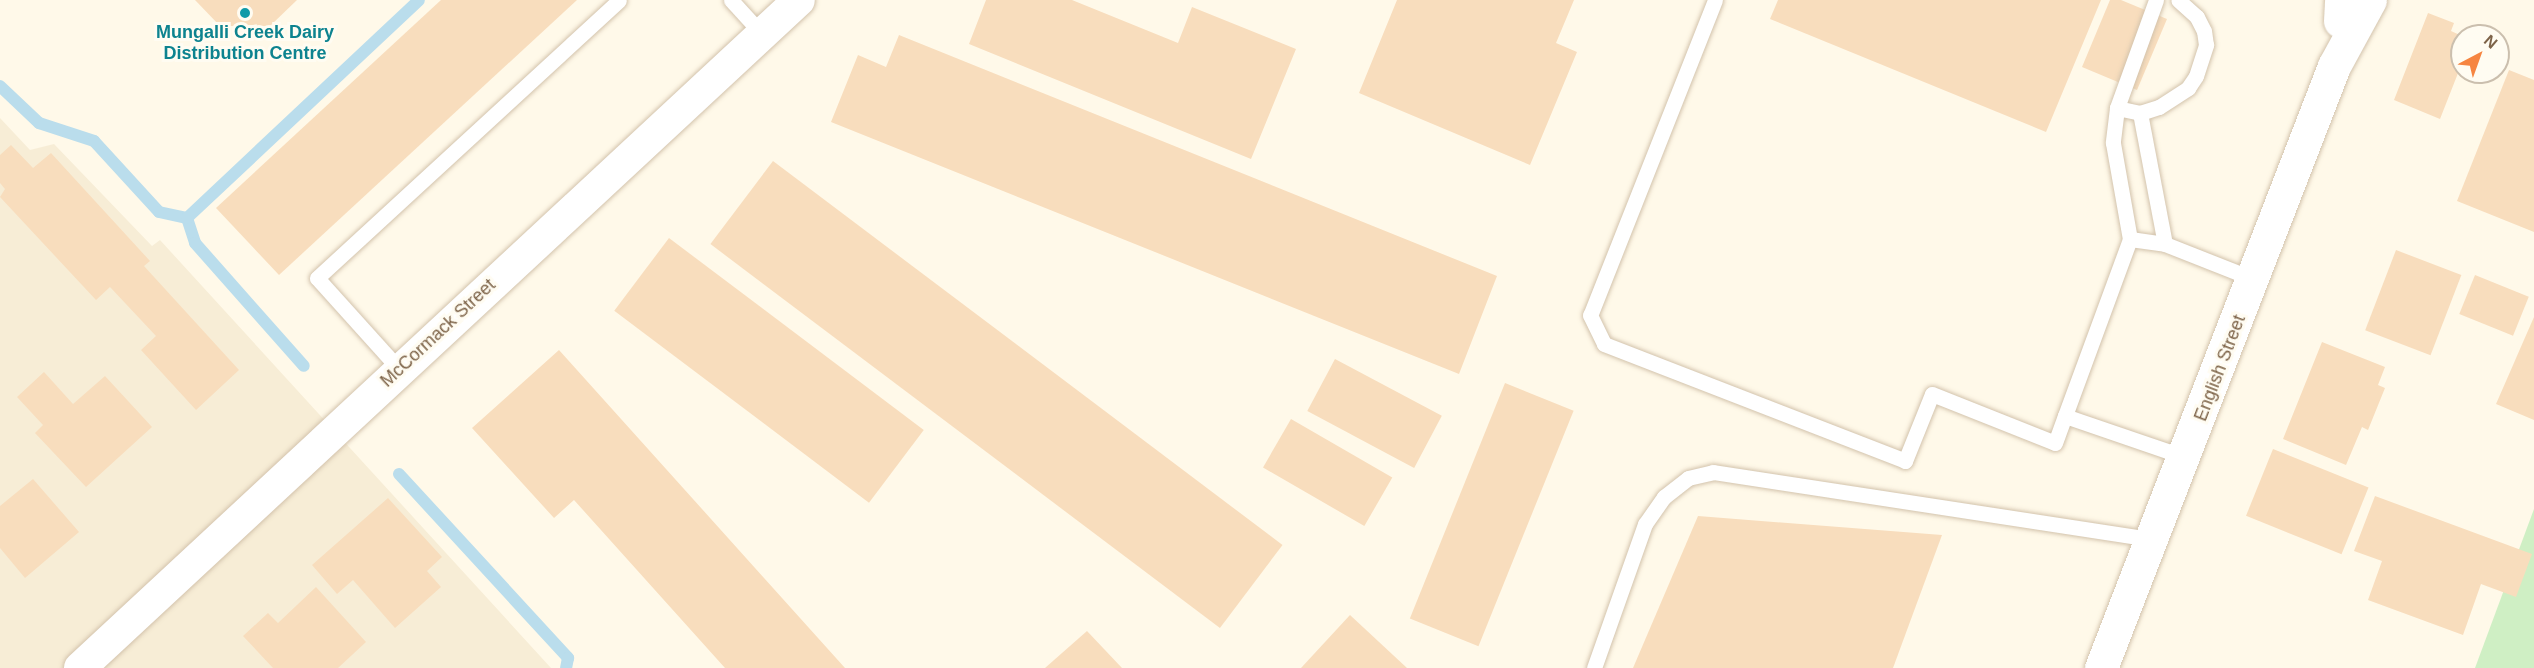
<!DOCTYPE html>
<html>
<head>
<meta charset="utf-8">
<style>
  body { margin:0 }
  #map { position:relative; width:2534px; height:668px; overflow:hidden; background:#fff9e9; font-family:Helvetica,sans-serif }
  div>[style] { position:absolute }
  .residential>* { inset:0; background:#f7edd6 }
  .green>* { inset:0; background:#cfefc4 }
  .stream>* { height:12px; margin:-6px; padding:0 6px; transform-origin:6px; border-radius:6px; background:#baddec }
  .building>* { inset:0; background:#f8ddbd; transform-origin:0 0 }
  .roads { filter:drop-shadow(0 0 2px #d3c3ac) drop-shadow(0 0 2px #d3c3ac) }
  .lane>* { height:15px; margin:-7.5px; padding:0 7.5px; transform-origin:7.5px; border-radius:7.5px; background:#fff }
  .street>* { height:32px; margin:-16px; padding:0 16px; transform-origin:16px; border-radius:16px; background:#fff }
  .secondary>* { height:33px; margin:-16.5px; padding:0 16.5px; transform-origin:16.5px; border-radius:16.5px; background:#fff }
  .dots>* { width:16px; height:16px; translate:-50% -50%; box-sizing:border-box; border:3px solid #fffcf2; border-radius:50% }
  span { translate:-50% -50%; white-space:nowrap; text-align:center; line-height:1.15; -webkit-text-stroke:6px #fffcf2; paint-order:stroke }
  .culture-label { font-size:18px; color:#0d838f; font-weight:700 }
  .street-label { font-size:18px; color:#7d6348 }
  .north { position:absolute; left:2450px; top:24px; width:60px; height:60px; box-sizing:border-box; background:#fffcf2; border:2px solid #cbbfae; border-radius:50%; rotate:41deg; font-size:16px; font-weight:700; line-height:24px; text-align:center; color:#7d6348 }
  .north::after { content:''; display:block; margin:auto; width:21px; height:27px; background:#f68541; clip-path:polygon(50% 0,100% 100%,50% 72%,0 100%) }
</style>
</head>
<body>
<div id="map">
  <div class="residential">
    <div style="clip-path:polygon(0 118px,30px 150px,54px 144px,152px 246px,160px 240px,551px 668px,0 668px)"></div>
  </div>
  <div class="green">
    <div style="clip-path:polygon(2534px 509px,2534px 668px,2475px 668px)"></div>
  </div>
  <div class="stream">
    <div style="left:0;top:86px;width:54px;rotate:43.5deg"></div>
    <div style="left:39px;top:123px;width:58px;rotate:18.1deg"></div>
    <div style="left:94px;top:141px;width:96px;rotate:47.5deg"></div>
    <div style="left:159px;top:212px;width:29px;rotate:12deg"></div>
    <div style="left:187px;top:218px;width:26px;rotate:72deg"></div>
    <div style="left:195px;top:243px;width:164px;rotate:48.5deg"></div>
    <div style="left:187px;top:218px;width:318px;rotate:-43.2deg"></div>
    <div style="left:399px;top:474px;width:250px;rotate:47.4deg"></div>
    <div style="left:568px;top:658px;width:10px;rotate:101deg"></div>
  </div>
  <div class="building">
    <div style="clip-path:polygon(195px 0,297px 0,270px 26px,220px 26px)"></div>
    <div style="clip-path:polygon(441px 0,577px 0,279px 275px,216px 208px)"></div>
    <div style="clip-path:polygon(986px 0,1072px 0,1178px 43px,1192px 7px,1296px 49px,1251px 159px,969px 44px)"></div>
    <div style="clip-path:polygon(1397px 0,1574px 0,1556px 43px,1577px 52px,1530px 165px,1359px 93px)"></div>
    <div style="clip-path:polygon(1778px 0,2101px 0,2046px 132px,1770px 19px)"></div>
    <div style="clip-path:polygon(2110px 0,2121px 0,2167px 19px,2137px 90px,2082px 67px)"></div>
    <div style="clip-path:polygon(2428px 13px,2454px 23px,2451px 31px,2462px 36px,2462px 63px,2440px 119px,2394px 100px)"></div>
    <div style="clip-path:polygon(899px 35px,1497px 276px,1459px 374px,831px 122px,858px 55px,886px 67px)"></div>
    <div style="clip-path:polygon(2509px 70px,2534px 80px,2534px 232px,2457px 201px)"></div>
    <div style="clip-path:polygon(11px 145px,33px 168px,51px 153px,150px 261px,144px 266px,239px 370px,196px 410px,141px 350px,156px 336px,110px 287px,96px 300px,0 197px,5px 189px,0 183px,0 155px)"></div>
    <div style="left:773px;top:161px;width:638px;height:104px;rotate:37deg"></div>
    <div style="left:669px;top:238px;width:319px;height:91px;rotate:37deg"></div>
    <div style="left:2396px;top:250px;width:70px;height:86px;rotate:21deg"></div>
    <div style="left:2475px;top:275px;width:58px;height:42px;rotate:22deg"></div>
    <div style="clip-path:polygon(2534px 317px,2534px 420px,2496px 404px)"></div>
    <div style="clip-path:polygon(2322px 342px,2385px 367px,2378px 385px,2385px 388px,2368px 430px,2362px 427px,2346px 465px,2283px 439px)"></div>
    <div style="clip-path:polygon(559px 350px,845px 668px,725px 668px,574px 500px,554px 518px,472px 428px)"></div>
    <div style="left:1335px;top:359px;width:121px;height:59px;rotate:28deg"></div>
    <div style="clip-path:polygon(44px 372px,73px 404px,105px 376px,152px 427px,86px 487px,35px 433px,43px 425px,17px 397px)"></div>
    <div style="left:1505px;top:383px;width:74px;height:254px;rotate:22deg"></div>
    <div style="left:1291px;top:419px;width:117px;height:56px;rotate:30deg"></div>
    <div style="left:2273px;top:449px;width:103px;height:72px;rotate:22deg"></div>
    <div style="clip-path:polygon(33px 479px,79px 532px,25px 578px,0 548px,0 506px)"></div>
    <div style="clip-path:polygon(2375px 496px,2532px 554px,2516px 597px,2481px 584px,2463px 635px,2368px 600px,2382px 561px,2354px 551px)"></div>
    <div style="clip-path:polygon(388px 498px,442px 557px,427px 571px,441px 587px,395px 628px,353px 580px,337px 594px,312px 565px)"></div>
    <div style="clip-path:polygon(1698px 516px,1942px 535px,1893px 668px,1633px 668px)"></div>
    <div style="clip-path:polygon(316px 587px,366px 642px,338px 668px,273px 668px,243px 636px,268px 613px,278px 623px)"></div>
    <div style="clip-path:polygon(1350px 615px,1407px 668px,1301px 668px)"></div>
    <div style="clip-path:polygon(1087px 631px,1122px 668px,1045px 668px)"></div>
  </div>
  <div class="roads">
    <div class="lane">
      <div style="left:731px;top:0;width:46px;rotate:47.6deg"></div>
      <div style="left:1715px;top:0;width:339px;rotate:111.6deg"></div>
      <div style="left:1590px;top:315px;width:32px;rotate:64deg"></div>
      <div style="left:1604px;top:344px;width:323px;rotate:21.2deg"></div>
      <div style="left:1905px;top:461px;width:72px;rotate:-68.1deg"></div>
      <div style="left:1932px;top:394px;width:132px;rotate:21.7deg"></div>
      <div style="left:2055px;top:443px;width:29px;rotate:-70deg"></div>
      <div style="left:2156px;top:0;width:115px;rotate:109.9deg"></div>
      <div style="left:2117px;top:108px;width:35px;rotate:97deg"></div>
      <div style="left:2113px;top:143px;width:97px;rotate:80deg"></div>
      <div style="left:2130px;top:239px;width:35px;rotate:8deg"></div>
      <div style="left:2165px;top:244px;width:96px;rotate:21.5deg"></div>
      <div style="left:2117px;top:108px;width:24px;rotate:12deg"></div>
      <div style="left:2140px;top:113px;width:20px;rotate:-18deg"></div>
      <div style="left:2159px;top:107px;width:35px;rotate:-33deg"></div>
      <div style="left:2188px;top:88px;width:14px;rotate:-56deg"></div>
      <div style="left:2196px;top:76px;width:33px;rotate:-72deg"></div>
      <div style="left:2206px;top:45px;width:14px;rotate:-98deg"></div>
      <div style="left:2204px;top:31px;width:16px;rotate:-117deg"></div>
      <div style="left:2197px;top:17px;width:25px;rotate:-138deg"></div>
      <div style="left:2140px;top:113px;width:133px;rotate:79.2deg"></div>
      <div style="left:2130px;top:239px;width:189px;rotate:110.2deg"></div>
      <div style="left:2065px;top:416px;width:127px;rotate:18.9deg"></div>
      <div style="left:399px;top:369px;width:122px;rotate:-132deg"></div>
      <div style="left:317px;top:278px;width:410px;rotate:-42.6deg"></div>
      <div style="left:1594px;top:668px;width:153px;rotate:-70.5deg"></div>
      <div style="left:1645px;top:524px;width:33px;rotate:-55deg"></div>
      <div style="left:1664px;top:497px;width:31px;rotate:-38deg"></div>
      <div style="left:1688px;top:478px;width:26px;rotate:-13deg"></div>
      <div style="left:1713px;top:472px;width:444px;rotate:8.7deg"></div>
    </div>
    <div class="street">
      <div style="left:80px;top:668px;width:981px;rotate:-42.89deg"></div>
    </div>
    <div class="secondary">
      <div style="left:2340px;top:21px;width:21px;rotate:-87deg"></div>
      <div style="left:2101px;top:668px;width:646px;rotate:-68.84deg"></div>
      <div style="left:2334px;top:66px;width:75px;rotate:-61.4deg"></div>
    </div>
  </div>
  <div class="dots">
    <div style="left:245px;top:13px;background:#0f9aa8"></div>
  </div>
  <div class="culture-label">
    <span style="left:245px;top:43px">Mungalli Creek Dairy<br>Distribution Centre</span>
  </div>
  <div class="street-label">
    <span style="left:438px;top:333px;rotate:-43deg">McCormack Street</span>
    <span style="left:2220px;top:368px;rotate:-69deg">English Street</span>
  </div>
  <div class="north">N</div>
</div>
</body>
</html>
